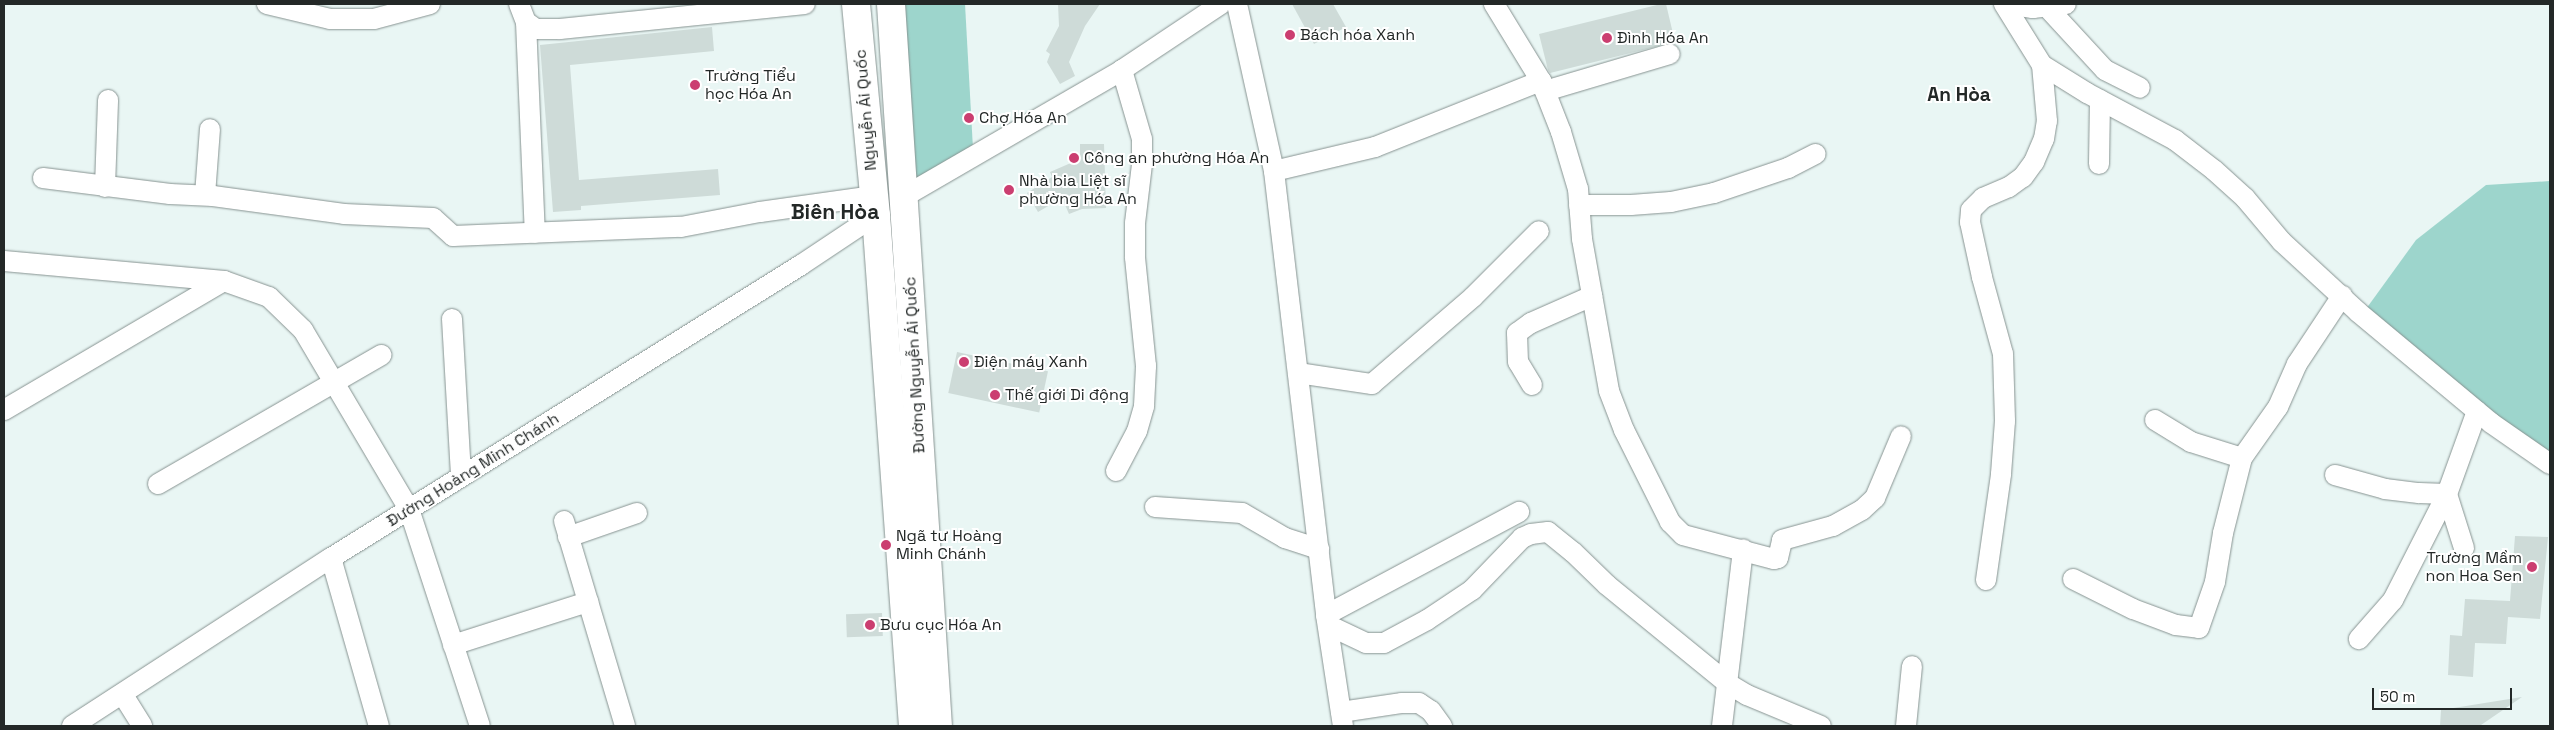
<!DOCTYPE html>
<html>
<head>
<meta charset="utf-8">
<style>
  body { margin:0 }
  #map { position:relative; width:2554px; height:730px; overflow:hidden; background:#e9f6f4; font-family:"Space Grotesk",sans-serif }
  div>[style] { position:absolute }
  .green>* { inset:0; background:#9dd5cc }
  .building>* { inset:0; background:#cedbd8; transform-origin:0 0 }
  .roads { filter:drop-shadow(0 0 1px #879391) drop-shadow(0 0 1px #879391) }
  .street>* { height:20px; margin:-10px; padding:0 10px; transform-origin:10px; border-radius:10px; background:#fff }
  .primary>* { height:28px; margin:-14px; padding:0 14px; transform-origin:14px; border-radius:14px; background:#fff }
  .dots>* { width:14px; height:14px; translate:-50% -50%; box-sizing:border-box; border:2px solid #fff; border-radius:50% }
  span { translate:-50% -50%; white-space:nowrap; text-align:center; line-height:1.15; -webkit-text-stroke:4px #fff; paint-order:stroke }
  .poi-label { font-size:16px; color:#232827 }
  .left { translate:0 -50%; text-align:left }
  .right { translate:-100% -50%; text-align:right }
  .street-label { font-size:16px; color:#232827 }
  .quarter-label { font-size:19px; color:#232827; font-weight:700 }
  .district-label { font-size:21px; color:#232827; font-weight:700 }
  .frame { position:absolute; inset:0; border:5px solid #232827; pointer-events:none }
  .scale { position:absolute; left:2372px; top:688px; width:140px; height:22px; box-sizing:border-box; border:2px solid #232827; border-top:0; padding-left:6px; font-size:15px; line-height:18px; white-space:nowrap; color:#232827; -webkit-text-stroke:4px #fff; paint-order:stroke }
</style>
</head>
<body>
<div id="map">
  <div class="green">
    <div style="clip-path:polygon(902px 4px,965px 4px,973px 149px,915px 183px)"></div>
    <div style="clip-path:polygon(2550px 181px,2550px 456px,2494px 417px,2366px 309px,2416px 240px,2486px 185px)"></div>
  </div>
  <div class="building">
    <div style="clip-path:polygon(1058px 4px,1100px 4px,1085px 26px,1069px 62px,1075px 76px,1060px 84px,1047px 62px,1050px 54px,1046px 51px,1059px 26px)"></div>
    <div style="clip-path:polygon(1292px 4px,1333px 4px,1346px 27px,1314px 44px)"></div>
    <div style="clip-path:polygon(1661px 4px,1666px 4px,1675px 42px,1550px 73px,1548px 70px,1539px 34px)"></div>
    <div style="clip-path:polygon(712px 27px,714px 51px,570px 65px,579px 180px,718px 169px,720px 195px,581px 206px,581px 210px,553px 212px,540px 45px)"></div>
    <div style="clip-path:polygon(1080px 144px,1104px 144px,1106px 208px,1082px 209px,1069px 214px,1062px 198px,1038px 212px,1027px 193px,1052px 177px,1050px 172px,1080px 159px)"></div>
    <div style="left:957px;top:352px;width:93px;height:42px;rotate:12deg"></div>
    <div style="clip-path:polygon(2515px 536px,2548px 537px,2540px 619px,2508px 617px,2506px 644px,2475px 643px,2473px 677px,2448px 675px,2450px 635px,2462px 636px,2465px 599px,2510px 601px)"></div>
    <div style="left:882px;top:613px;width:23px;height:36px;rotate:88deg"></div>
    <div style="clip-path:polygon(2522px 697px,2481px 725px,2440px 726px,2441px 710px)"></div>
  </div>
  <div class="roads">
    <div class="street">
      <div style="left:267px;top:4px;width:65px;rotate:13.4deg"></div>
      <div style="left:330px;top:19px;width:44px"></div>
      <div style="left:374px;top:19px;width:58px;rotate:-15deg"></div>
      <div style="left:519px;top:4px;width:19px;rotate:69deg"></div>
      <div style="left:526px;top:22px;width:211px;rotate:87.6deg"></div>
      <div style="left:1237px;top:4px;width:171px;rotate:77.5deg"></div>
      <div style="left:1274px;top:171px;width:447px;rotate:83.3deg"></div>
      <div style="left:1326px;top:615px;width:112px;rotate:81.3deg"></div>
      <div style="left:1494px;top:4px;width:90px;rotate:58.6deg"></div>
      <div style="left:1541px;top:81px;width:55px;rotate:68.6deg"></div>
      <div style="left:1561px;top:132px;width:59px;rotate:73.4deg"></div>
      <div style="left:1578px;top:189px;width:50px;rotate:85.4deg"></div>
      <div style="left:1582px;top:239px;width:154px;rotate:79.9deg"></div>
      <div style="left:1609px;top:391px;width:42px;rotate:69deg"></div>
      <div style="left:1624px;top:430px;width:103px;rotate:63.4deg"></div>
      <div style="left:1670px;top:522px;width:18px;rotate:45deg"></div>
      <div style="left:1683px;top:535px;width:94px;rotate:14.8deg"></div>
      <div style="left:1774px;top:559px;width:4px;rotate:-14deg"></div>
      <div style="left:1778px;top:558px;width:18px;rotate:-77deg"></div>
      <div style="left:1782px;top:540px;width:53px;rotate:-15.4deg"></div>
      <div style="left:1833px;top:526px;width:33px;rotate:-29deg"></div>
      <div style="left:1862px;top:510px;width:18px;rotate:-43deg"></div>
      <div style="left:1875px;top:498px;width:67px;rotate:-67.2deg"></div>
      <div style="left:2004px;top:4px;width:72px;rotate:58.1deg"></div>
      <div style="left:2042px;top:65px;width:53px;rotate:31.9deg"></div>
      <div style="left:2087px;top:93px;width:100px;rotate:28.1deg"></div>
      <div style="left:2175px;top:140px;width:49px;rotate:37.6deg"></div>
      <div style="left:2214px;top:170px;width:42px;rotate:42.1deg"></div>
      <div style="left:2245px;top:198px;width:57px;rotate:49.9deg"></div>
      <div style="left:2282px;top:242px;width:103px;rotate:42.6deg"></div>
      <div style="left:2358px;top:312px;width:173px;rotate:39.8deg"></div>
      <div style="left:2491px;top:423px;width:72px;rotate:34.8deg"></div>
      <div style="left:2007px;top:4px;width:26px;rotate:9deg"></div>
      <div style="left:2033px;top:8px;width:33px;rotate:-7deg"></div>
      <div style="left:2046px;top:6px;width:87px;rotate:47.3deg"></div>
      <div style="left:2105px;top:70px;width:39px;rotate:27deg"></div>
      <div style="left:526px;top:22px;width:12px;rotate:35deg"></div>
      <div style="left:536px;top:29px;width:24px"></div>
      <div style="left:560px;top:29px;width:246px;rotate:-5.8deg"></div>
      <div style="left:1545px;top:91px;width:130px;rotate:-16.5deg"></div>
      <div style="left:2099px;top:164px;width:64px;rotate:-89.1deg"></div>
      <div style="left:1274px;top:171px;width:104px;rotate:-13.4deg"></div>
      <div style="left:1375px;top:147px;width:179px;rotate:-21.7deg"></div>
      <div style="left:43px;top:178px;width:128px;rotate:7.2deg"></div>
      <div style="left:170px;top:194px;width:43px;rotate:2.7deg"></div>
      <div style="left:213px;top:196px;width:132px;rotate:7.8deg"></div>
      <div style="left:344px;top:214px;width:89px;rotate:2.6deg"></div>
      <div style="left:433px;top:218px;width:27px;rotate:42deg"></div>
      <div style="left:453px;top:236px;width:228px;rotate:-2.3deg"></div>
      <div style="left:681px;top:227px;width:80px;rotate:-10.8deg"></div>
      <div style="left:760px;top:212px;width:115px;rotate:-8deg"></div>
      <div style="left:105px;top:187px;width:87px;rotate:-88deg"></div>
      <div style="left:205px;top:195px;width:66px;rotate:-85.7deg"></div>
      <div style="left:905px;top:196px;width:251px;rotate:-30.1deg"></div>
      <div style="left:1122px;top:70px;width:119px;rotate:-33.7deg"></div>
      <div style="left:1579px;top:205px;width:52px"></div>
      <div style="left:1631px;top:205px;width:40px;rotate:-4.3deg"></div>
      <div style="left:1671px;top:202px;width:44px;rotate:-11.8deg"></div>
      <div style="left:1714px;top:193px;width:78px;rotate:-18.7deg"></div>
      <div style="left:1788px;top:168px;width:31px;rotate:-27deg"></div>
      <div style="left:4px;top:261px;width:221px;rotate:5.2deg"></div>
      <div style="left:224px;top:281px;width:48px;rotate:19.6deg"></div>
      <div style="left:269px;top:297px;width:47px;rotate:44.1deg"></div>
      <div style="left:303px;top:330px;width:208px;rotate:59.4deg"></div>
      <div style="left:409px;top:509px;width:228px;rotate:71.9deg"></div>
      <div style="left:452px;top:319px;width:158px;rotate:86.7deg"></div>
      <div style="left:1298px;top:373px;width:75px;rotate:8.5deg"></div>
      <div style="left:1372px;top:384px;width:133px;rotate:-40.7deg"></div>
      <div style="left:1473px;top:297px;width:93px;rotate:-45deg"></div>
      <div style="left:1532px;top:385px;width:27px;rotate:-121deg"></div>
      <div style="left:1518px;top:362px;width:29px;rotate:-92deg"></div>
      <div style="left:1517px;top:333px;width:17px;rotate:-36deg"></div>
      <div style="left:1531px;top:323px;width:67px;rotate:-23.9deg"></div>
      <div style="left:4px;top:410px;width:255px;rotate:-30.4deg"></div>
      <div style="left:2155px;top:420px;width:42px;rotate:31.4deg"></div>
      <div style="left:2191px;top:442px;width:53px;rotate:17.4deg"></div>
      <div style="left:1116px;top:471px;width:45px;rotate:-62.3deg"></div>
      <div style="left:1137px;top:431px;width:26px;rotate:-74deg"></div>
      <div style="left:1144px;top:406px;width:40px;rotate:-87.1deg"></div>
      <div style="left:1146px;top:366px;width:110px;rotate:-95.8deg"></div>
      <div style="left:1135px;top:257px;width:34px;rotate:-90deg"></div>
      <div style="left:1135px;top:223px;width:59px;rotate:-83.2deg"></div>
      <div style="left:1142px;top:164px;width:25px;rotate:-90deg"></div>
      <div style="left:1142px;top:139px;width:72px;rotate:-106.2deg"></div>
      <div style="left:2335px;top:475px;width:52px;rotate:15.6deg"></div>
      <div style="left:2385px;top:489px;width:34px;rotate:7deg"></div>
      <div style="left:2419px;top:493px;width:28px;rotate:2deg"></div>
      <div style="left:2447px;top:494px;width:119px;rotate:117deg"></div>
      <div style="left:2393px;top:600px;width:52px;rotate:131.1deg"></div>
      <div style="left:158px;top:484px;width:258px;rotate:-30deg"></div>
      <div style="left:1155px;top:507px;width:87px;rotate:3.9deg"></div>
      <div style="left:1242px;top:513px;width:50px;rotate:30.2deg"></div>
      <div style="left:1285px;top:538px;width:36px;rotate:18deg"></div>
      <div style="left:564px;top:521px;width:214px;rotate:73.4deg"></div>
      <div style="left:568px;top:537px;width:73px;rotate:-19.2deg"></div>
      <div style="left:2464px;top:548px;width:57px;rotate:-107.5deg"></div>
      <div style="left:2447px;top:494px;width:88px;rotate:-70.1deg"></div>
      <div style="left:331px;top:558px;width:175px;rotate:74.1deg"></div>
      <div style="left:2073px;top:579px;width:67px;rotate:26.6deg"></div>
      <div style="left:2133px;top:609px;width:46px;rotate:20.4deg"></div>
      <div style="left:2176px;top:625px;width:23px;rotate:7deg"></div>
      <div style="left:2199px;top:628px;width:49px;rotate:-70.8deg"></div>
      <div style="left:2215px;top:582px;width:50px;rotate:-80.7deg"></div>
      <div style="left:2223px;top:533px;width:77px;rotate:-75.8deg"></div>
      <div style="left:2242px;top:458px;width:62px;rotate:-54.8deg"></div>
      <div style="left:2278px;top:407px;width:47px;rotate:-66.2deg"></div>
      <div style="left:2297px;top:364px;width:82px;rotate:-56.5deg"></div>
      <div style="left:1986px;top:580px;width:107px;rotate:-81.9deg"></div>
      <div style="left:2001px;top:474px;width:53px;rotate:-85.7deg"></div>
      <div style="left:2005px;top:421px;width:67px;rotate:-91.7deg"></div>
      <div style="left:2003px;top:354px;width:80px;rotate:-105.3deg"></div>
      <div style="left:1982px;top:277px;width:56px;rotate:-102.3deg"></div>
      <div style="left:1970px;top:222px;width:12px;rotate:-85deg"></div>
      <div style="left:1971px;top:210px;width:17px;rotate:-45deg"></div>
      <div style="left:1983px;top:198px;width:28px;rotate:-23deg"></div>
      <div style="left:2009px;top:187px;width:17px;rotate:-36deg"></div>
      <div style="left:2023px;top:177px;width:19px;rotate:-54deg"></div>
      <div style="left:2034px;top:162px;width:25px;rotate:-67deg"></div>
      <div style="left:2044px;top:139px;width:18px;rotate:-81deg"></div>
      <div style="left:2047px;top:121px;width:56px;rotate:-95.1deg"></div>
      <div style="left:1326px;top:615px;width:219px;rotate:-28.1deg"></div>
      <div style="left:1328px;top:625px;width:42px;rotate:25.3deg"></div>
      <div style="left:1366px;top:643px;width:18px"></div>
      <div style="left:1384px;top:643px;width:49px;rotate:-28.1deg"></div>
      <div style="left:1427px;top:620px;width:54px;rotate:-33.7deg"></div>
      <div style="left:1472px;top:590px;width:72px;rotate:-46.1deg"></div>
      <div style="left:1522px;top:538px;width:10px;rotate:-24deg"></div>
      <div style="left:1531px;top:534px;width:17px;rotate:-7deg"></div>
      <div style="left:1548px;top:532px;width:32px;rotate:39deg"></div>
      <div style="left:1573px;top:552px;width:47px;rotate:44.1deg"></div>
      <div style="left:1607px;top:585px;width:155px;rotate:39.2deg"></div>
      <div style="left:1727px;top:683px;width:23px;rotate:31deg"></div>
      <div style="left:1747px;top:695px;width:80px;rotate:22.7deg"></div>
      <div style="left:453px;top:645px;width:142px;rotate:-17.7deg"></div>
      <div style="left:123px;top:695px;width:36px;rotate:58deg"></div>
      <div style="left:1341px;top:712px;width:62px;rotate:-8.4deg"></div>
      <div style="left:1402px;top:703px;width:17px"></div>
      <div style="left:1419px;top:703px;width:14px;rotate:34deg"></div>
      <div style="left:1431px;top:711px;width:19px;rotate:54deg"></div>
      <div style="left:72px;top:726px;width:309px;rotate:-33deg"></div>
      <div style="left:331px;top:558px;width:554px;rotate:-31.94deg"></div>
      <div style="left:801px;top:265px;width:90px;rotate:-33.7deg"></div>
      <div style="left:1722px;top:726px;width:178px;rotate:-83.2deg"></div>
      <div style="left:1906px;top:726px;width:60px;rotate:-84.3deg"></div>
    </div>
    <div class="primary">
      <div style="left:856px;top:4px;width:212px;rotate:84.6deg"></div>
      <div style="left:876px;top:215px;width:512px;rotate:85.86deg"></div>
      <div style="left:891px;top:4px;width:724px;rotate:86.28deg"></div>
    </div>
  </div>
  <div class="dots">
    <div style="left:1290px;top:35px;background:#cb3e70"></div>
    <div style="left:1607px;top:38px;background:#cb3e70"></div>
    <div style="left:695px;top:85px;background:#cb3e70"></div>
    <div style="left:969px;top:118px;background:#cb3e70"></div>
    <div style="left:1074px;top:158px;background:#cb3e70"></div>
    <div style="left:1009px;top:190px;background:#cb3e70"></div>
    <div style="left:964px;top:362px;background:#cb3e70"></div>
    <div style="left:995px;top:395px;background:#cb3e70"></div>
    <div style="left:886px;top:545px;background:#cb3e70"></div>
    <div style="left:2532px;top:567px;background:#cb3e70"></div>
    <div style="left:870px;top:625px;background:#cb3e70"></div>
  </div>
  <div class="poi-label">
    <span class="left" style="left:1300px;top:35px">Bách hóa Xanh</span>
    <span class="left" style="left:1617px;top:38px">Đình Hóa An</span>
    <span class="left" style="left:705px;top:85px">Trường Tiểu<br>học Hóa An</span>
    <span class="left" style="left:979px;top:118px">Chợ Hóa An</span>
    <span class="left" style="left:1084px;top:158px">Công an phường Hóa An</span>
    <span class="left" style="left:1019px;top:190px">Nhà bia Liệt sĩ<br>phường Hóa An</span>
    <span class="left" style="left:974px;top:362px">Điện máy Xanh</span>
    <span class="left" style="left:1005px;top:395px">Thế giới Di động</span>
    <span class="left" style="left:896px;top:545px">Ngã tư Hoàng<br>Minh Chánh</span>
    <span class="right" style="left:2522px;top:567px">Trường Mầm<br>non Hoa Sen</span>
    <span class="left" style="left:880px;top:625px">Bưu cục Hóa An</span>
  </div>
  <div class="street-label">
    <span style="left:866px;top:110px;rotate:-95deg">Nguyễn Ái Quốc</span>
    <span style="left:915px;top:365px;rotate:-93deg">Đường Nguyễn Ái Quốc</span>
    <span style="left:473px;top:470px;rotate:-32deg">Đường Hoàng Minh Chánh</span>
  </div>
  <div class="quarter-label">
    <span style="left:1959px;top:95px">An Hòa</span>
  </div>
  <div class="district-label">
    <span style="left:835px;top:212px">Biên Hòa</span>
  </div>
  <div class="frame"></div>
  <div class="scale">50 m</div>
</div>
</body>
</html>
